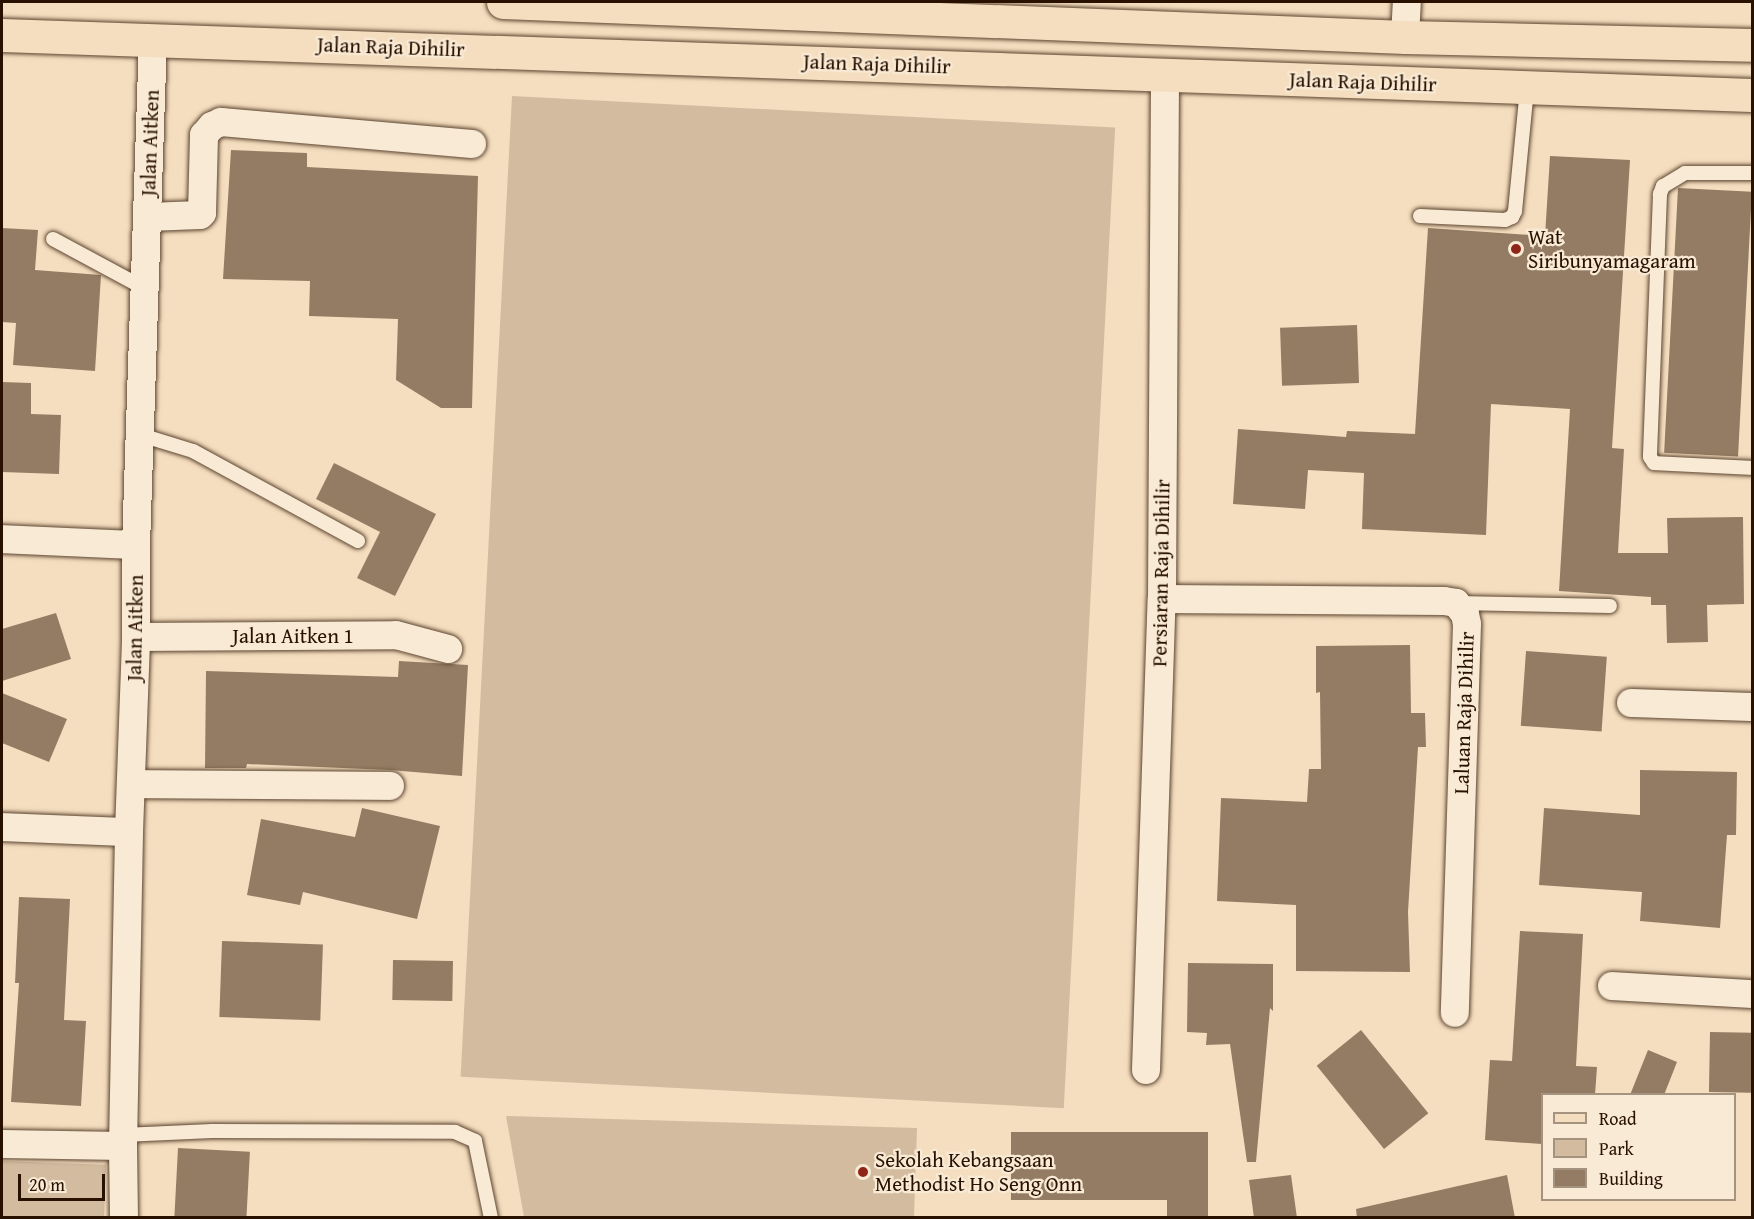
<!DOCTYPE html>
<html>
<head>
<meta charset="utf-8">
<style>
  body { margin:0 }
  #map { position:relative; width:1754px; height:1219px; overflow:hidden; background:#f5debf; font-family:"Gentium Book Plus",serif }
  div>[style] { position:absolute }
  .green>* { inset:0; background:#d2bb9f; transform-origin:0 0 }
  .building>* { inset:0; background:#937c63; transform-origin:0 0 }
  .roads { filter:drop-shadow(0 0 2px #5c4430) drop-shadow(0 0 2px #5c4430) }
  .service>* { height:14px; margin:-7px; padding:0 7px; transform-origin:7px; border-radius:7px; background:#f8ead5 }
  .minor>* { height:28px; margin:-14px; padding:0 14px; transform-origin:14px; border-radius:14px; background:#f8ead5 }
  .primary>* { height:33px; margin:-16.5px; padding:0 16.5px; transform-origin:16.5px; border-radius:16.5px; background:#f5debf }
  .dots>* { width:16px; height:16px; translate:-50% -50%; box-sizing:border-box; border:3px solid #f8ead5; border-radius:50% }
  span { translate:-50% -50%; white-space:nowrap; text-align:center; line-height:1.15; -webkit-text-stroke:4.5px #f8ead5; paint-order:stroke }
  .street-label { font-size:21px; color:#291100 }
  .poi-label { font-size:21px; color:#291100 }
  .left { translate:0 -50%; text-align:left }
  .frame { position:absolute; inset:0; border:3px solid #291100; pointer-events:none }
  .legend { position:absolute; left:1541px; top:1093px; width:195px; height:108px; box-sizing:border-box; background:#f8ead5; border:2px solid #a59380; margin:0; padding:8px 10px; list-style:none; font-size:18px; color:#291100 }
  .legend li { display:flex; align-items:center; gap:12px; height:30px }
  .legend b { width:30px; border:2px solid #a59380 }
  .scale { position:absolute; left:18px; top:1174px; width:87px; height:27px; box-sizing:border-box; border:3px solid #291100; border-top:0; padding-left:8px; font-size:18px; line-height:21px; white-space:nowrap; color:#291100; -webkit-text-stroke:4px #f8ead5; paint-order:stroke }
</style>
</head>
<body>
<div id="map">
  <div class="green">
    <div style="left:512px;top:96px;width:604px;height:982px;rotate:3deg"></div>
    <div style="clip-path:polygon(506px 1116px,917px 1128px,914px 1217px,524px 1217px)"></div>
    <div style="left:2px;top:1161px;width:104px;height:56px;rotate:2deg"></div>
  </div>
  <div class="building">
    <div style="clip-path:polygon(231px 150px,307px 153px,307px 167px,478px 176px,472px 408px,441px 408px,396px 380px,398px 319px,309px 316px,310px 281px,223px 279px)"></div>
    <div style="clip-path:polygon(1550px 156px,1630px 160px,1612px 448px,1624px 449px,1618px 553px,1668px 553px,1667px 518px,1743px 517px,1744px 604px,1707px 605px,1708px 642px,1667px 643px,1666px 605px,1651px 605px,1651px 597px,1559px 591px,1570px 409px,1491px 404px,1486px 535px,1362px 529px,1364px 473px,1308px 470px,1305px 509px,1233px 504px,1238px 429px,1346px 437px,1347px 431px,1415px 434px,1428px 228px,1545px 236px)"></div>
    <div style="left:1678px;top:188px;width:74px;height:265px;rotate:3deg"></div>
    <div style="clip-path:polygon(2px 228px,38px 230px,35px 270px,101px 275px,95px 371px,13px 365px,16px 323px,2px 322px)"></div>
    <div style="left:1357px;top:325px;width:58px;height:77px;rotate:88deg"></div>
    <div style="clip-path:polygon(2px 382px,31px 383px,31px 414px,61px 415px,59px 474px,2px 472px)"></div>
    <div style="clip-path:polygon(334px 463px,436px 514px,395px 596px,357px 578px,380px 532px,316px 499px)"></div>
    <div style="clip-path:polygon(56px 613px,71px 659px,2px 681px,2px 629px)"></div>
    <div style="clip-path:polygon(1410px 645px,1411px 713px,1425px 713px,1426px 747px,1418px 747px,1408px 912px,1410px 972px,1296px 971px,1296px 905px,1217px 901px,1221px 798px,1307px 802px,1309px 769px,1321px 769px,1320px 692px,1316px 693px,1316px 646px)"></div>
    <div style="left:1526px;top:651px;width:81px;height:75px;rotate:4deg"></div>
    <div style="clip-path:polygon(399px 661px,468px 665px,462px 776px,390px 770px,247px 764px,246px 768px,205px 768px,206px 671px,398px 677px)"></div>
    <div style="clip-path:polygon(2px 693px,67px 719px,49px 762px,2px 743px)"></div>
    <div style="clip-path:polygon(1640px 770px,1737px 772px,1736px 835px,1727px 835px,1720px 928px,1640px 921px,1642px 892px,1539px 885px,1544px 808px,1640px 815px)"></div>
    <div style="clip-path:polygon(362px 808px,440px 826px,417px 919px,303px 892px,300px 905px,247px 895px,261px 819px,355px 837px)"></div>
    <div style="clip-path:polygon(19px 897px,70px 899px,64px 1020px,86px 1021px,81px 1106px,11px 1102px,19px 983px,15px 983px)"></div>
    <div style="clip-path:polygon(1520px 931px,1583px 934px,1576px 1066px,1597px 1067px,1595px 1095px,1542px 1095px,1542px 1144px,1485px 1140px,1490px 1060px,1512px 1061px)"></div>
    <div style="left:222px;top:941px;width:101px;height:76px;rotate:2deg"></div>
    <div style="left:393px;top:960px;width:60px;height:40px;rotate:1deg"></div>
    <div style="clip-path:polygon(1188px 963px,1273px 964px,1273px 1011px,1270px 1008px,1256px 1162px,1247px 1162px,1230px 1044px,1206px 1045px,1207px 1033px,1187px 1032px)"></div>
    <div style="left:1361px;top:1030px;width:107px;height:57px;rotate:51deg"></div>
    <div style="left:1710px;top:1032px;width:42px;height:60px;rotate:1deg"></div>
    <div style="clip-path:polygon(1648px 1050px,1677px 1062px,1664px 1095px,1630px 1095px)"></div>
    <div style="clip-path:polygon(1011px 1132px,1208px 1132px,1208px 1218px,1167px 1218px,1167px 1200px,1011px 1200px)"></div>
    <div style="left:178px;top:1148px;width:72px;height:70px;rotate:3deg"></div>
    <div style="clip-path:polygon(1291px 1175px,1297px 1218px,1254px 1218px,1249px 1180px)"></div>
    <div style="clip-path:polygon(1507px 1175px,1515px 1218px,1357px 1218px,1356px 1209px)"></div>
  </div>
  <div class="roads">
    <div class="service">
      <div style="left:1752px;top:173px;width:67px;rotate:180deg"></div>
      <div style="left:1685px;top:173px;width:26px;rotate:149deg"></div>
      <div style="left:1663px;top:186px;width:9px;rotate:111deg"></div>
      <div style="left:1660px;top:194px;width:263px;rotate:92.2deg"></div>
      <div style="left:1650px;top:457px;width:7px;rotate:56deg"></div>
      <div style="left:1654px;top:463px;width:98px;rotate:2.9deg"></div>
      <div style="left:1420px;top:216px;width:85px;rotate:2.7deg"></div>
      <div style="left:1505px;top:220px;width:8px;rotate:-23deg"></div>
      <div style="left:1512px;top:217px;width:7px;rotate:-63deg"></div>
      <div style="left:1515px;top:211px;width:124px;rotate:-84.4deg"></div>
      <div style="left:53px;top:239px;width:106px;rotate:28.3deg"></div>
      <div style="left:141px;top:435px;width:54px;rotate:17.1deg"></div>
      <div style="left:193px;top:451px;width:188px;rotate:28.6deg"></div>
      <div style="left:1456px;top:603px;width:154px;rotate:1.1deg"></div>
      <div style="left:123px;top:1135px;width:89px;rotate:-2.6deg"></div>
      <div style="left:212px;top:1131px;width:243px;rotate:0.2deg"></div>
      <div style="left:455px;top:1132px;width:22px;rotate:24deg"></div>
      <div style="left:475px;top:1141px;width:79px;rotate:78.3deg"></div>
    </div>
    <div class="minor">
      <div style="left:1405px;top:37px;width:35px;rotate:-87deg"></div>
      <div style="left:148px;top:217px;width:52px;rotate:-2.2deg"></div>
      <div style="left:200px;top:215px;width:3px;rotate:-45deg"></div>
      <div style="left:202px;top:213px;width:78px;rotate:-88.5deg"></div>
      <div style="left:204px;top:135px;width:12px;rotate:-48deg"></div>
      <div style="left:212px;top:126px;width:10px;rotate:-24deg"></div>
      <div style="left:221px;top:122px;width:252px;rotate:5deg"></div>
      <div style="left:2px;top:539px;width:134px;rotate:2.6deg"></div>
      <div style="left:1162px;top:599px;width:282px;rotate:0.4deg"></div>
      <div style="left:1444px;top:601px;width:12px;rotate:9deg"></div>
      <div style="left:1456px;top:603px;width:14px;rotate:51deg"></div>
      <div style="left:1465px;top:614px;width:10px;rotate:79deg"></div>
      <div style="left:1467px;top:624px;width:389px;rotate:91.8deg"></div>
      <div style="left:136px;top:637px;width:260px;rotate:-0.4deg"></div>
      <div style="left:396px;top:635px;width:54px;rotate:15.1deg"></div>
      <div style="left:1631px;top:703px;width:121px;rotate:1.9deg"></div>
      <div style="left:131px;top:784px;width:259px;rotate:0.4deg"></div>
      <div style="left:2px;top:827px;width:127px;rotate:2.3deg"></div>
      <div style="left:1612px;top:986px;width:140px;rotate:3.3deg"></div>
      <div style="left:1146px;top:1070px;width:471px;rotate:-88.1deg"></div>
      <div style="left:1162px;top:599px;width:524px;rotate:-89.67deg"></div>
      <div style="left:2px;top:1144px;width:121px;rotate:0.9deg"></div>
      <div style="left:124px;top:1218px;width:72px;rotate:-90.8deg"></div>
      <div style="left:123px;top:1146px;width:314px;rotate:-88.9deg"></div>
      <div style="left:129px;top:832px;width:195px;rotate:-87.9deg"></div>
      <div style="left:136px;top:637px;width:92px;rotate:-90deg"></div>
      <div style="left:136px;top:545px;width:506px;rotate:-88.08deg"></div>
    </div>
    <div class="primary">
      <div style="left:503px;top:2px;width:903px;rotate:2.22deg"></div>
      <div style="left:1405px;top:37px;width:347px;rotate:1.3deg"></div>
      <div style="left:2px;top:35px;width:1751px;rotate:1.96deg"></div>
    </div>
  </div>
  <div class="dots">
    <div style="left:1516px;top:249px;background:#8f2418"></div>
    <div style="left:863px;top:1172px;background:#8f2418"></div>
  </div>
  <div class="street-label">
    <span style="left:391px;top:47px;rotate:2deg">Jalan Raja Dihilir</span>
    <span style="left:877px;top:64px;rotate:2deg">Jalan Raja Dihilir</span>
    <span style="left:1363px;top:82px;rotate:2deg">Jalan Raja Dihilir</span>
    <span style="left:150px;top:143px;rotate:-88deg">Jalan Aitken</span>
    <span style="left:1161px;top:573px;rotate:-89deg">Persiaran Raja Dihilir</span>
    <span style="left:135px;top:628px;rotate:-89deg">Jalan Aitken</span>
    <span style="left:293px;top:636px">Jalan Aitken 1</span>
    <span style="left:1464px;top:713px;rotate:-88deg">Laluan Raja Dihilir</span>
  </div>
  <div class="poi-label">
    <span class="left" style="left:1528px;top:249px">Wat<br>Siribunyamagaram</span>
    <span class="left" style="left:875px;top:1172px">Sekolah Kebangsaan<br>Methodist Ho Seng Onn</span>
  </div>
  <div class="frame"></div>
  <ul class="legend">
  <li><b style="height:8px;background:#f5debf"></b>Road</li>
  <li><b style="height:16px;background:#d2bb9f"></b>Park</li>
  <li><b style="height:16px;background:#937c63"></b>Building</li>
  </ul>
  <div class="scale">20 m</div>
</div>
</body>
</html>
